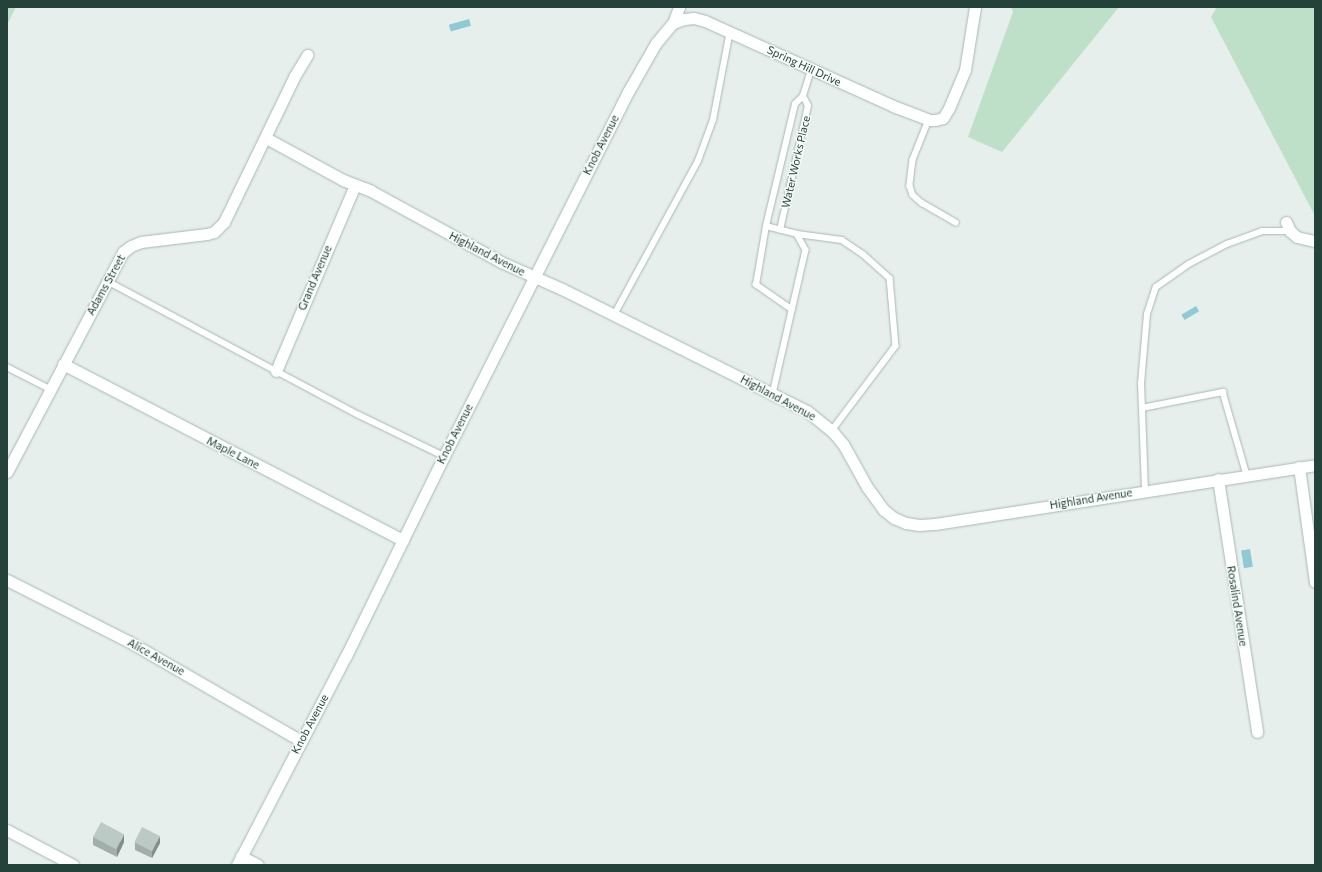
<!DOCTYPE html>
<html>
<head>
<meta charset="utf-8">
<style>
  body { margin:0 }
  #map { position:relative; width:1322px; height:872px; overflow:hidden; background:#e6efeb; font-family:Commissioner,sans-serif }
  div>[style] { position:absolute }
  .green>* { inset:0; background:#bfe0c8 }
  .water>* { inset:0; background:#8ec9d4; transform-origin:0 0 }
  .roads { filter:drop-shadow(0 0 1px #a8b8b2) drop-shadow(0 0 1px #a8b8b2) }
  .lane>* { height:5.5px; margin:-2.75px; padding:0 2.75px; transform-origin:2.75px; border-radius:2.75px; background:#fff }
  .street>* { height:11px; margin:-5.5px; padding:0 5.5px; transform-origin:5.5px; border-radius:5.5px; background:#fff }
  .wall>* { inset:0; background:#a1aea9 }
  .shaded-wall>* { inset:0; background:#838d89 }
  .building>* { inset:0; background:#bbcac4; transform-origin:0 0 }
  span { translate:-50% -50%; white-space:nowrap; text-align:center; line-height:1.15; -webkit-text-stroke:3px #f7fbf9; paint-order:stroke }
  .street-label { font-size:11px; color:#24423a }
  .frame { position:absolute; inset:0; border:8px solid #24423a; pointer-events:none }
</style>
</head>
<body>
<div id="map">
  <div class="green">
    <div style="clip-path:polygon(7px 7px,16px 7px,7px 25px)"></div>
    <div style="clip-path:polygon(1011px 7px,1119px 7px,1002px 152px,968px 137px,1013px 12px)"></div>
    <div style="clip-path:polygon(1217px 7px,1315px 7px,1315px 216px,1211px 17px)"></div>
  </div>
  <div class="water">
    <div style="left:469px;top:19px;width:7px;height:21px;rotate:74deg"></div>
    <div style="left:1196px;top:306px;width:6px;height:17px;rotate:59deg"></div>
    <div style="left:1250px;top:549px;width:18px;height:9px;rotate:81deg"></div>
  </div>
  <div class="roads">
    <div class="lane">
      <div style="left:929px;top:120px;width:43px;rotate:111.8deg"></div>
      <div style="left:913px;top:160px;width:26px;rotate:97deg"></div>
      <div style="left:910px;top:186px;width:9px;rotate:72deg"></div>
      <div style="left:913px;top:195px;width:12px;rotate:42deg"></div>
      <div style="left:922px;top:203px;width:39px;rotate:30deg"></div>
      <div style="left:766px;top:226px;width:32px;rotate:14deg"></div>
      <div style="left:797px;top:234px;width:18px;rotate:61deg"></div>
      <div style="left:806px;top:250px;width:148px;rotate:102.9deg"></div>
      <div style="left:780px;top:230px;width:127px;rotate:-77.3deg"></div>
      <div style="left:808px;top:106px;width:11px;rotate:-117deg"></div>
      <div style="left:797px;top:234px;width:45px;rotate:7.6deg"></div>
      <div style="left:842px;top:240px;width:25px;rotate:34deg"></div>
      <div style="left:863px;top:254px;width:36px;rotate:42deg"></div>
      <div style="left:890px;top:278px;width:68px;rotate:85deg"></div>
      <div style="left:896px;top:346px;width:106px;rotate:127deg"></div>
      <div style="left:107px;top:281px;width:285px;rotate:28deg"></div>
      <div style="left:359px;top:415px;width:94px;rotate:25.8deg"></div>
      <div style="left:792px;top:310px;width:44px;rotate:-145.2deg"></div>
      <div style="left:756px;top:285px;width:60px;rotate:-80.4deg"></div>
      <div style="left:766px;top:226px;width:125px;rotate:-76.6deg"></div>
      <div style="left:795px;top:104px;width:11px;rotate:-45deg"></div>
      <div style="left:803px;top:96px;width:28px;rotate:-73deg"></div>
      <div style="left:614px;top:315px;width:175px;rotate:-61.4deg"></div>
      <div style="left:698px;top:161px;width:44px;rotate:-69.9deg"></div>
      <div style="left:713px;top:120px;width:91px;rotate:-79.2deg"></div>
      <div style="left:7px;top:367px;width:48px;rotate:27.1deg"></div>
      <div style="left:1142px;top:408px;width:83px;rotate:-11.2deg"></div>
      <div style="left:1223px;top:392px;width:86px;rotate:73.9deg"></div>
      <div style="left:1145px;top:491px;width:107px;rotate:-92.1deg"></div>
      <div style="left:1141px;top:384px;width:70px;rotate:-85.1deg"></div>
      <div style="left:1147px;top:314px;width:28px;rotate:-72deg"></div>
      <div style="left:1156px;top:287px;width:40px;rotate:-34.9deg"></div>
      <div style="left:1189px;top:264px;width:43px;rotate:-27.8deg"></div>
      <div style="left:1227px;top:244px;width:37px;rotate:-20deg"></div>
      <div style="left:1262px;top:231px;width:28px"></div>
    </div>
    <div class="street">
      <div style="left:673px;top:23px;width:12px;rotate:-20deg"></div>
      <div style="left:684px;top:19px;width:10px;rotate:-6deg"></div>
      <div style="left:694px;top:18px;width:11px;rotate:15deg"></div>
      <div style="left:705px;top:21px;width:206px;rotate:24.3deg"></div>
      <div style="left:893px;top:106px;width:39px;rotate:21deg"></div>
      <div style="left:929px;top:120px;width:6px"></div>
      <div style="left:935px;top:120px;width:8px;rotate:-14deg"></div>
      <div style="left:943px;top:118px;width:12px;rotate:-59deg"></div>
      <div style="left:949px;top:108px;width:41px;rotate:-67.2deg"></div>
      <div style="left:965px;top:70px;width:64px;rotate:-81deg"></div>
      <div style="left:266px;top:138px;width:88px;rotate:28.6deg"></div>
      <div style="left:343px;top:180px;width:30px;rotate:21deg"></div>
      <div style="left:371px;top:191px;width:148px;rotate:28.6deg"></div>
      <div style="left:501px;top:262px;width:67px;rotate:23.9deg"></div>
      <div style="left:562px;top:289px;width:274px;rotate:26.5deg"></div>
      <div style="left:807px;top:411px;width:32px;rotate:39deg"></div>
      <div style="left:832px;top:431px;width:17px;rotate:50deg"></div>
      <div style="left:843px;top:444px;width:49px;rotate:60.8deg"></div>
      <div style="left:867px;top:487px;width:29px;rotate:54deg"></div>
      <div style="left:884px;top:510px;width:13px;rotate:39deg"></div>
      <div style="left:894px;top:518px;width:13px;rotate:23deg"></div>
      <div style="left:906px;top:523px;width:13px;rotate:9deg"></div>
      <div style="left:919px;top:525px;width:16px;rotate:-4deg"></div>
      <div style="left:935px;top:524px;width:385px;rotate:-8.8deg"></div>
      <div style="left:1286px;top:222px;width:10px;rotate:66deg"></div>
      <div style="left:1290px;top:231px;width:9px;rotate:41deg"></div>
      <div style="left:1297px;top:237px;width:18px;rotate:13deg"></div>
      <div style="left:63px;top:364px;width:383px;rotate:27.4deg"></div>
      <div style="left:276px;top:371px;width:202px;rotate:-67deg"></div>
      <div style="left:1299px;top:467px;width:116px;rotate:82.1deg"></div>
      <div style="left:7px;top:472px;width:249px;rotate:-62.2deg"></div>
      <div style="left:123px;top:252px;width:10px;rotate:-37deg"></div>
      <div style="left:131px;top:246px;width:11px;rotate:-22deg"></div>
      <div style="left:141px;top:242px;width:66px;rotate:-6.9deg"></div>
      <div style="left:207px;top:234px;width:7px;rotate:-16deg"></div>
      <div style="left:214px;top:232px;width:14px;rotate:-45deg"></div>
      <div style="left:224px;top:222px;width:161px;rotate:-64.2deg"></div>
      <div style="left:294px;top:77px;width:26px;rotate:-59deg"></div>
      <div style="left:1218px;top:479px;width:256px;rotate:81.2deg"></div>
      <div style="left:7px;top:580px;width:136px;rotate:26.8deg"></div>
      <div style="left:128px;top:641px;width:200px;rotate:30deg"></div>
      <div style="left:7px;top:830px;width:75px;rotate:27.9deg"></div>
      <div style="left:241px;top:856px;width:19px;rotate:28deg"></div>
      <div style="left:237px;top:865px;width:236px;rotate:-62.5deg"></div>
      <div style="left:346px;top:656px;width:223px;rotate:-63.9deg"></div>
      <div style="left:444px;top:456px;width:408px;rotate:-63.2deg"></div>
      <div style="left:628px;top:92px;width:56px;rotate:-60.3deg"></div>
      <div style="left:656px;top:43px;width:26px;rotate:-50deg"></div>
      <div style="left:673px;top:23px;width:17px;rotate:-69deg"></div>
    </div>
  </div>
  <div class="wall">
    <div style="clip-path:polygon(93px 837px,124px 842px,117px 857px,93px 845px)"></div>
    <div style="clip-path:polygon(135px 842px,160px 843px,152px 858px,135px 850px)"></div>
  </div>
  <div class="shaded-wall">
    <div style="clip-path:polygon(124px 834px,124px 842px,117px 857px,117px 849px)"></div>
    <div style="clip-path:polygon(160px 836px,160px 843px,152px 858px,152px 850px)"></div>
  </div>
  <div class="building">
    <div style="left:101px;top:822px;width:26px;height:17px;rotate:28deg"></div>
    <div style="left:142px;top:827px;width:20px;height:17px;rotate:27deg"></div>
  </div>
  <div class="street-label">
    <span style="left:804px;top:66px;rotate:25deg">Spring Hill Drive</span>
    <span style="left:601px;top:145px;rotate:-63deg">Knob Avenue</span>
    <span style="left:796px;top:162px;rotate:-77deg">Water Works Place</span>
    <span style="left:487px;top:254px;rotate:27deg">Highland Avenue</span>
    <span style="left:315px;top:278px;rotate:-67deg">Grand Avenue</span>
    <span style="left:106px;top:285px;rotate:-61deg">Adams Street</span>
    <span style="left:778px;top:398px;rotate:28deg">Highland Avenue</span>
    <span style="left:455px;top:434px;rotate:-63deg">Knob Avenue</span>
    <span style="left:233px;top:453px;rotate:27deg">Maple Lane</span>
    <span style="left:1091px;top:499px;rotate:-9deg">Highland Avenue</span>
    <span style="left:1237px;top:606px;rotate:81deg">Rosalind Avenue</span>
    <span style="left:156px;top:657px;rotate:29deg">Alice Avenue</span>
    <span style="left:310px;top:724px;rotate:-62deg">Knob Avenue</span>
  </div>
  <div class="frame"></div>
</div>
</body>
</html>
